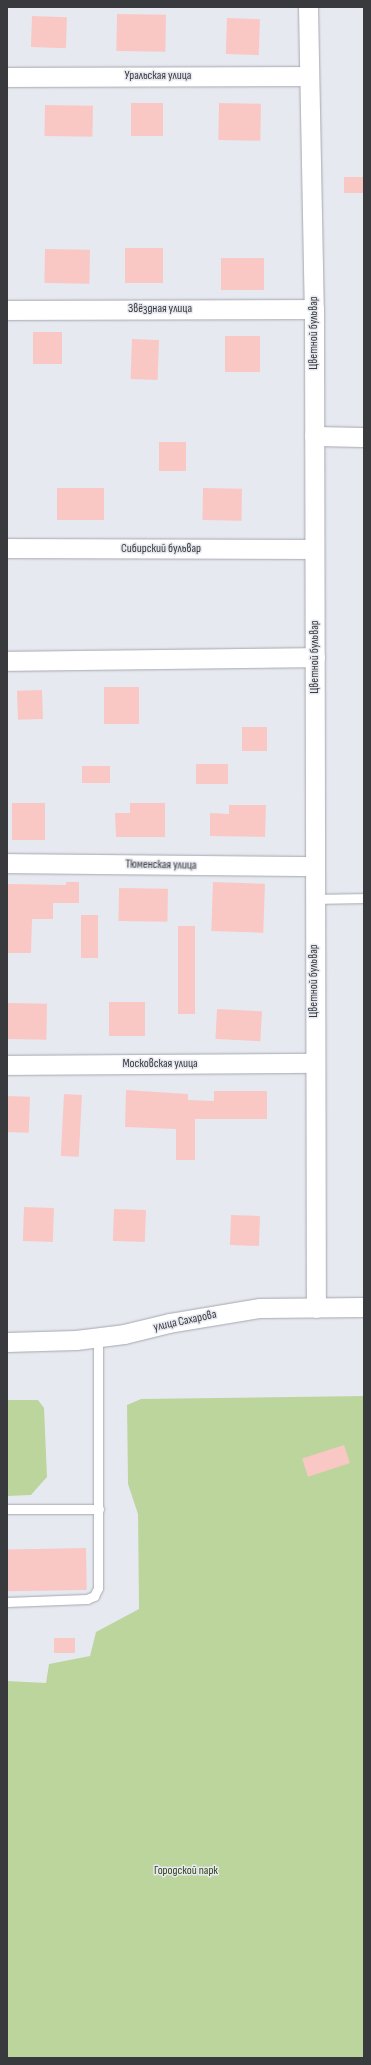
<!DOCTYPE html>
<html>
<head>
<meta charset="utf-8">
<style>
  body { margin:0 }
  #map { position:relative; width:371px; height:2065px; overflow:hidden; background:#e7e9f1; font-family:"Sofia Sans Condensed",sans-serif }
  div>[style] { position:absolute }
  .green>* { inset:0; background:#bcd59d }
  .building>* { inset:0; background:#fac8c4; transform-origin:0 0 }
  .roads { filter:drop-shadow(0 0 1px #a5a7ae) drop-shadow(0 0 1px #a5a7ae) }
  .lane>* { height:9px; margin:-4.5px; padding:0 4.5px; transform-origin:4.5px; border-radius:4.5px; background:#fff }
  .street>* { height:19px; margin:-9.5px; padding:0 9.5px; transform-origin:9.5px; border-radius:9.5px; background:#fff }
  span { translate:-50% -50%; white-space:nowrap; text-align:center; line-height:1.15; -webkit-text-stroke:3px #e7e9f1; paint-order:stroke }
  .street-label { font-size:12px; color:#393a3d }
  .park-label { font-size:12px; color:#304212 }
  .frame { position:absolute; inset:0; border:8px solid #393a3d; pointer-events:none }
</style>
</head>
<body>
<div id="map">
  <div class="green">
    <div style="clip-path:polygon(364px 1396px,364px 2058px,7px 2058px,7px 1681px,46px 1683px,49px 1664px,90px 1656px,96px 1632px,139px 1609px,138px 1514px,128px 1484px,127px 1405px,141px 1399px)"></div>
    <div style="clip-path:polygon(7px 1400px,38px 1400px,44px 1408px,47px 1477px,31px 1495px,7px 1496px)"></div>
  </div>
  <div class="building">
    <div style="left:117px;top:14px;width:49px;height:37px;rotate:1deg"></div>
    <div style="left:32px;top:16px;width:35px;height:31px;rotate:2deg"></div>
    <div style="left:227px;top:18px;width:33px;height:36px;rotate:2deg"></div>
    <div style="left:131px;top:103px;width:32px;height:33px"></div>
    <div style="left:219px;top:103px;width:42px;height:37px;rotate:1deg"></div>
    <div style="left:45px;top:105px;width:48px;height:31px;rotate:1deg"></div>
    <div style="left:344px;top:177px;width:20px;height:16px"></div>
    <div style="left:125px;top:248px;width:38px;height:35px"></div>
    <div style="left:45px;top:249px;width:45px;height:34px;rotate:1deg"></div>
    <div style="left:221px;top:258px;width:43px;height:32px"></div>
    <div style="left:33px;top:332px;width:29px;height:32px"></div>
    <div style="left:225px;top:336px;width:35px;height:36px"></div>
    <div style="left:132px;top:339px;width:27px;height:40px;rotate:2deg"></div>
    <div style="left:159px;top:442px;width:27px;height:29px"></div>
    <div style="left:57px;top:488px;width:47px;height:32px"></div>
    <div style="left:203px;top:488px;width:39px;height:32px;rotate:1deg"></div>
    <div style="left:104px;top:687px;width:35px;height:37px"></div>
    <div style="left:42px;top:690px;width:29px;height:25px;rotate:88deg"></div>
    <div style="left:242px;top:727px;width:25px;height:24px"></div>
    <div style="left:196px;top:764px;width:32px;height:20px"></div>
    <div style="left:82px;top:766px;width:28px;height:17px"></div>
    <div style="left:12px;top:803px;width:33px;height:37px"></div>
    <div style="clip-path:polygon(130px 803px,165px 803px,165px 837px,116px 837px,115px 813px,130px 813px)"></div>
    <div style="clip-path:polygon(229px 805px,266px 805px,265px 837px,210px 836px,210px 813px,229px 814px)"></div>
    <div style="clip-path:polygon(66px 882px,79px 882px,79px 903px,53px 903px,53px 919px,32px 919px,31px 953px,7px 953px,7px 884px,66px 885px)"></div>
    <div style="left:213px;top:882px;width:52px;height:49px;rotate:2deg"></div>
    <div style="left:119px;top:888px;width:49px;height:33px;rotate:1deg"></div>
    <div style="left:81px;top:915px;width:17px;height:43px"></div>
    <div style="left:178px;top:926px;width:17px;height:88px"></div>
    <div style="left:109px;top:1002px;width:36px;height:34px"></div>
    <div style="left:7px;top:1003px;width:40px;height:36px;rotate:1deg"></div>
    <div style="left:217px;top:1009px;width:45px;height:30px;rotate:3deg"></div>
    <div style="clip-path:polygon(126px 1090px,188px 1094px,188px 1100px,214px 1101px,214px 1091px,267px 1091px,267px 1119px,195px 1119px,195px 1160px,176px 1160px,176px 1129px,125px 1127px)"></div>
    <div style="left:64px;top:1094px;width:18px;height:62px;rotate:3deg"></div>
    <div style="left:7px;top:1096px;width:23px;height:36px;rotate:2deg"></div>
    <div style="left:24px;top:1207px;width:30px;height:34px;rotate:2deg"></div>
    <div style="left:114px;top:1209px;width:32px;height:32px;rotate:2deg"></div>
    <div style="left:231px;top:1215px;width:29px;height:30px;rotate:2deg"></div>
    <div style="left:344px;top:1445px;width:19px;height:44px;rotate:72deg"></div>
    <div style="left:86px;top:1548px;width:42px;height:79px;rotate:89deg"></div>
    <div style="left:75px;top:1638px;width:15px;height:21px;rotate:90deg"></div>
  </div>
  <div class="roads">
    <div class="lane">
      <div style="left:315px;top:899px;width:49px;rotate:-1.2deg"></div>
      <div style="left:7px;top:1509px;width:92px"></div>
      <div style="left:7px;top:1602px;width:80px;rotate:-2.1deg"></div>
      <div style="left:87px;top:1599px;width:8px;rotate:-23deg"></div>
      <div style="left:94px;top:1596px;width:9px;rotate:-63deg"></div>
      <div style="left:98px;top:1588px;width:251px;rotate:-90deg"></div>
    </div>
    <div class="street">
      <div style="left:308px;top:7px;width:302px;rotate:88.9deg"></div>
      <div style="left:314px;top:309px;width:999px;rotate:89.89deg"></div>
      <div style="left:7px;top:77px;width:302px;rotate:-0.2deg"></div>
      <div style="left:7px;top:310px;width:307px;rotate:-0.2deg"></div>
      <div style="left:314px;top:436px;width:50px;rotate:1.1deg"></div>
      <div style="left:7px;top:548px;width:307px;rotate:0.2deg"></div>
      <div style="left:7px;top:661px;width:308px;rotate:-0.7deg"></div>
      <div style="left:7px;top:863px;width:308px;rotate:0.6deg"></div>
      <div style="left:7px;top:1065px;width:307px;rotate:-0.4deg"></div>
      <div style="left:7px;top:1342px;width:69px;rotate:-1.7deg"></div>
      <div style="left:76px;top:1340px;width:48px;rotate:-7.1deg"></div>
      <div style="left:124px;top:1334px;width:46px;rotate:-13.7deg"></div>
      <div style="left:169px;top:1323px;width:92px;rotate:-9.4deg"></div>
      <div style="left:260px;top:1308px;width:104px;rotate:-0.6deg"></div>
    </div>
  </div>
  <div class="street-label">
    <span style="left:158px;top:76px">Уральская улица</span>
    <span style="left:160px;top:309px">Звёздная улица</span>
    <span style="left:314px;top:333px;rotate:-90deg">Цветной бульвар</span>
    <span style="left:161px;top:549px">Сибирский бульвар</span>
    <span style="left:315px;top:657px;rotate:-90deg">Цветной бульвар</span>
    <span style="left:161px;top:865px;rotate:1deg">Тюменская улица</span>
    <span style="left:314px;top:981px;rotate:-90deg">Цветной бульвар</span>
    <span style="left:160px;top:1064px">Московская улица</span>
    <span style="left:185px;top:1321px;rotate:-12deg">улица Сахарова</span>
  </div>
  <div class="park-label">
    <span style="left:186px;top:1871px">Городской парк</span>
  </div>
  <div class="frame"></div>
</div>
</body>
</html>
